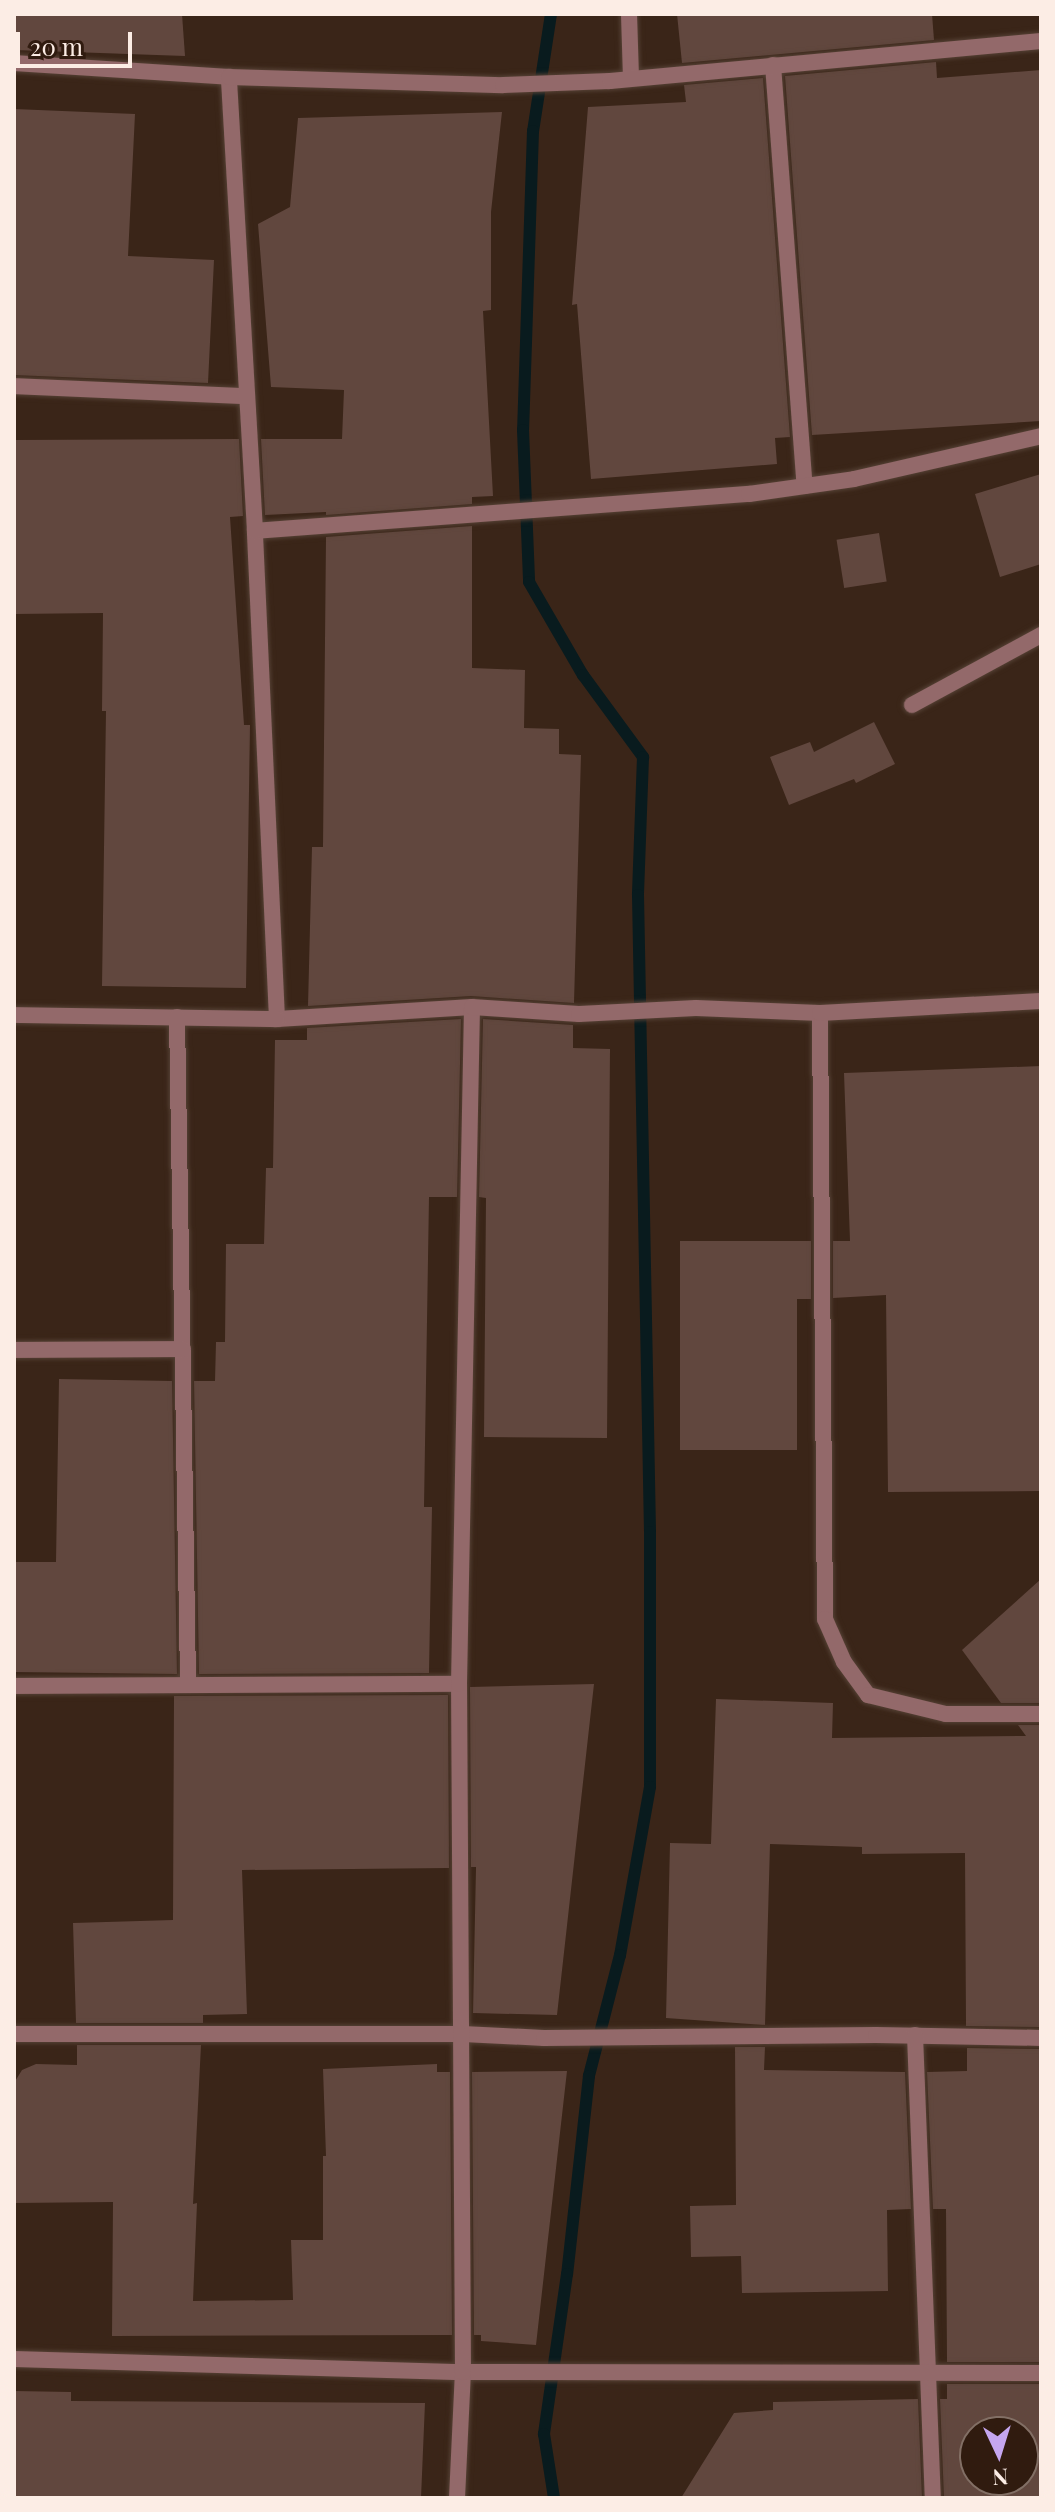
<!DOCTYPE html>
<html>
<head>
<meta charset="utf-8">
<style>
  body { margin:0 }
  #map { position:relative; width:1055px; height:2512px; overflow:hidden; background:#3a2518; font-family:"Playfair Display",serif }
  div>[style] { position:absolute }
  .stream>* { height:12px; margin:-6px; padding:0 6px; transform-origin:6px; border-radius:6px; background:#091b1e }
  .building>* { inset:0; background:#61473e; transform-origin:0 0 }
  .roads { filter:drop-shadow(0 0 2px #554135) drop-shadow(0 0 2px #554135) }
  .minor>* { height:16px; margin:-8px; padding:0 8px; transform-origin:8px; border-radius:8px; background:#93696a }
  span { translate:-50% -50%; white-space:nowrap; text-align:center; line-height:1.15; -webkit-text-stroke:8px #301b0f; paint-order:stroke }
  .frame { position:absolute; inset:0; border:16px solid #fcede5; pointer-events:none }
  .north { position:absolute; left:959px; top:2416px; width:80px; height:80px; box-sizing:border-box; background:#301b0f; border:2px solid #826f65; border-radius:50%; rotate:176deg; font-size:22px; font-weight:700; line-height:32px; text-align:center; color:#fcede5 }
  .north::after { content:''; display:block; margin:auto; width:28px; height:36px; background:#c5a6f0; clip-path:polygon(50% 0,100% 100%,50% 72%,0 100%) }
  .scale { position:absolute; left:16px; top:32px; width:116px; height:36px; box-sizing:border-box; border:4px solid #fcede5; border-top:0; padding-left:10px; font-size:24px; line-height:28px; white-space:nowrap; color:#fcede5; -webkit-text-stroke:6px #301b0f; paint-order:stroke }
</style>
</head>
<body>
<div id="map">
  <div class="stream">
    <div style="left:551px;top:14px;width:118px;rotate:98.7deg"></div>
    <div style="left:533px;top:131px;width:299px;rotate:91.9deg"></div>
    <div style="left:523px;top:430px;width:152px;rotate:87.7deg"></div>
    <div style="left:529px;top:582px;width:108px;rotate:59.9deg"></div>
    <div style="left:583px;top:675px;width:102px;rotate:53.8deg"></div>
    <div style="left:643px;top:757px;width:138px;rotate:92.1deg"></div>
    <div style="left:638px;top:895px;width:637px;rotate:88.92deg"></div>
    <div style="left:650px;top:1532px;width:255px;rotate:90deg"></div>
    <div style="left:650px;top:1787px;width:171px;rotate:100.1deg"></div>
    <div style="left:620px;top:1955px;width:125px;rotate:104.4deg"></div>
    <div style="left:589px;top:2076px;width:199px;rotate:96.3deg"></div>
    <div style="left:567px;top:2274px;width:162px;rotate:98.2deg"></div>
    <div style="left:544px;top:2434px;width:65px;rotate:81.1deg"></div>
  </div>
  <div class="building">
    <div style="clip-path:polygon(14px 14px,182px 14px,185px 56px,14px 50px)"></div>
    <div style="clip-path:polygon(677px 14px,932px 14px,934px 40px,682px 63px)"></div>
    <div style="clip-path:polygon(936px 62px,937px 78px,1041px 70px,1041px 421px,812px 435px,785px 76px)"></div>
    <div style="clip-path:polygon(763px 78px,790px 437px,775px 438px,777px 464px,591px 479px,577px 304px,572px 305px,588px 107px,686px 102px,684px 85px)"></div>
    <div style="clip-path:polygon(14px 109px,135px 114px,128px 256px,214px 260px,208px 383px,14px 375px)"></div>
    <div style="clip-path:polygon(502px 112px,491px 212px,491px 310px,483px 311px,493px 496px,472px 497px,472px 504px,326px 515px,326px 512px,265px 515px,261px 439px,342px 439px,344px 390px,271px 387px,258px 224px,290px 207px,298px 118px)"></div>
    <div style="clip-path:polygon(239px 439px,243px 516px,230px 517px,244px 725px,250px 725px,246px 988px,102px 986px,106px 711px,102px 711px,103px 613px,14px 614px,14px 440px)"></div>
    <div style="clip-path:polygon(1041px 474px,1041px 564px,1000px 577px,975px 494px)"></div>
    <div style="clip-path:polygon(472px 526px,472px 668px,525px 670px,524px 728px,559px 729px,559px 754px,581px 755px,574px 1003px,471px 996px,308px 1006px,312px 847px,323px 847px,326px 537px)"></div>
    <div style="left:879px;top:533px;width:49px;height:43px;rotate:81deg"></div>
    <div style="clip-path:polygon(874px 722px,895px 764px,856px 783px,854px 779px,789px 805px,770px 757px,810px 742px,814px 752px)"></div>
    <div style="clip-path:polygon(461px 1019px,457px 1197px,429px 1197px,424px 1507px,432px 1507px,429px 1673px,199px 1674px,194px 1381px,215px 1381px,216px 1342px,225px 1342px,226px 1244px,264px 1244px,266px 1168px,273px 1168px,275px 1040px,307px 1040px,307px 1028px)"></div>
    <div style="clip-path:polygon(483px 1019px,573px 1025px,573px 1048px,610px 1049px,607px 1438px,484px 1437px,486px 1198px,479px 1197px)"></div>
    <div style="clip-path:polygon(1041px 1066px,1041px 1491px,888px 1492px,886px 1295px,833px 1298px,833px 1241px,850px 1241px,844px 1073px)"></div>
    <div style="clip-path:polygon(680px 1241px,811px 1241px,811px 1299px,797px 1299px,797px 1450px,680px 1450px)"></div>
    <div style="clip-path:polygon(59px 1379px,172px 1381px,177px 1674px,14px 1672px,14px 1562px,56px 1562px)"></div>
    <div style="clip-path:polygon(1041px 1579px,1041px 1703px,1001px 1703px,962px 1650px)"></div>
    <div style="clip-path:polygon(594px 1684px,557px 2015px,473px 2013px,476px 1867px,471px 1867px,470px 1687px)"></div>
    <div style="clip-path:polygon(448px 1695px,449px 1868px,242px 1870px,247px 2014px,203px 2015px,203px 2023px,76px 2023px,73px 1923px,173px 1920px,174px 1696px)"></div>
    <div style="clip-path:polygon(716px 1699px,833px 1703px,832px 1738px,1026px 1736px,1018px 1725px,1041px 1725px,1041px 2027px,966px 2026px,965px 1853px,862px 1854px,862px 1847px,770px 1844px,765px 2025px,666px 2018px,670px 1843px,711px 1844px)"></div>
    <div style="clip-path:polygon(77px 2045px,201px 2045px,193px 2204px,197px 2203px,193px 2301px,293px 2300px,291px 2240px,323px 2240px,323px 2156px,326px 2156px,323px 2069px,437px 2064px,437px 2072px,450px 2072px,452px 2335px,112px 2336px,113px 2202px,14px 2203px,14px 2083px,22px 2070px,36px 2064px,77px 2065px)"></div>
    <div style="clip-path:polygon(735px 2047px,765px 2047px,764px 2070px,905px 2072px,911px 2209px,887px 2210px,888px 2291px,742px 2293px,741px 2256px,691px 2257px,690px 2206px,736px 2205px)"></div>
    <div style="clip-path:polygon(967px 2048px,1041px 2049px,1041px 2362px,947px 2362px,946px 2209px,933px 2209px,927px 2072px,967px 2071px)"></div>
    <div style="clip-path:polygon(567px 2071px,536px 2345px,481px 2341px,481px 2335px,474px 2335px,472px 2072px)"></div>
    <div style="clip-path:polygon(evenodd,947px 2384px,1041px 2384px,1041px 2498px,944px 2498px,940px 2399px,947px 2399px,947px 2384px,975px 2432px,1023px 2432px,1023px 2480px,975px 2480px,975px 2432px)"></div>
    <div style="clip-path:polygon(14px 2391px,71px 2392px,71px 2401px,425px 2403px,421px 2498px,14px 2498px)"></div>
    <div style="clip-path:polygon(918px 2399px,922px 2498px,681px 2498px,734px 2413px,773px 2410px,773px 2402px)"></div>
  </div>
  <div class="roads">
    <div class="minor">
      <div style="left:629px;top:14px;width:64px;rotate:88.2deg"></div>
      <div style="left:14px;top:63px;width:215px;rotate:3.7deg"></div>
      <div style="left:773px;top:65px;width:422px;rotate:85.7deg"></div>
      <div style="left:14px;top:386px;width:231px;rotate:2.5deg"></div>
      <div style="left:255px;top:531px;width:495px;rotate:-4.3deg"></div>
      <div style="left:749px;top:494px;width:106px;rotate:-8.1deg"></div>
      <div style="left:854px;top:479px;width:192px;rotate:-12.9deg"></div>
      <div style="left:912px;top:705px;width:147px;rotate:-28.5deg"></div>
      <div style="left:472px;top:1007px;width:195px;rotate:176.5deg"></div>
      <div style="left:277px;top:1019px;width:488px;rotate:-92.6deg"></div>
      <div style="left:255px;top:531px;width:455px;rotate:-93.3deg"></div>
      <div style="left:229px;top:77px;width:274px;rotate:1.7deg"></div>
      <div style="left:503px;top:85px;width:107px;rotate:-2.1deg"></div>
      <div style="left:610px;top:81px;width:433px;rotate:-5.3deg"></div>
      <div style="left:820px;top:1013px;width:606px;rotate:89.53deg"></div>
      <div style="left:825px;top:1619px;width:47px;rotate:66.2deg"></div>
      <div style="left:844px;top:1662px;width:41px;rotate:54deg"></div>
      <div style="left:868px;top:1695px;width:80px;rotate:13.7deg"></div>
      <div style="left:946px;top:1714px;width:95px"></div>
      <div style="left:14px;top:1015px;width:263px;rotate:0.9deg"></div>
      <div style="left:177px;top:1017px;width:666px;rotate:89.05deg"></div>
      <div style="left:14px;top:1350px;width:169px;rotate:-0.3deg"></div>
      <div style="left:14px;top:1686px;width:445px;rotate:-0.3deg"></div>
      <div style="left:14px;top:2034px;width:449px"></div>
      <div style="left:463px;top:2034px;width:81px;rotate:2.8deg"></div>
      <div style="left:544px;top:2038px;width:332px;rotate:-0.5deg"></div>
      <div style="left:876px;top:2035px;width:165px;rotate:1deg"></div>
      <div style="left:915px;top:2035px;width:463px;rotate:87.8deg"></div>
      <div style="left:14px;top:2359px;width:449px;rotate:1.7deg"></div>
      <div style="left:463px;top:2372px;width:578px;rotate:0.1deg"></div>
      <div style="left:457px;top:2498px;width:126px;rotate:-87.3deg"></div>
      <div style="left:463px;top:2372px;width:688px;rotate:-90.33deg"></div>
      <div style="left:459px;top:1684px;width:677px;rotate:-88.9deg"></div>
      <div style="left:472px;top:1007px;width:107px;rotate:3.7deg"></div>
      <div style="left:579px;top:1014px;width:117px;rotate:-2.9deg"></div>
      <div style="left:696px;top:1008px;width:124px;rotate:2.3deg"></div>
      <div style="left:820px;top:1013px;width:221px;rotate:-3.1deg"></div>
    </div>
  </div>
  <div class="frame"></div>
  <div class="north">N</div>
  <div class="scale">20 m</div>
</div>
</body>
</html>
